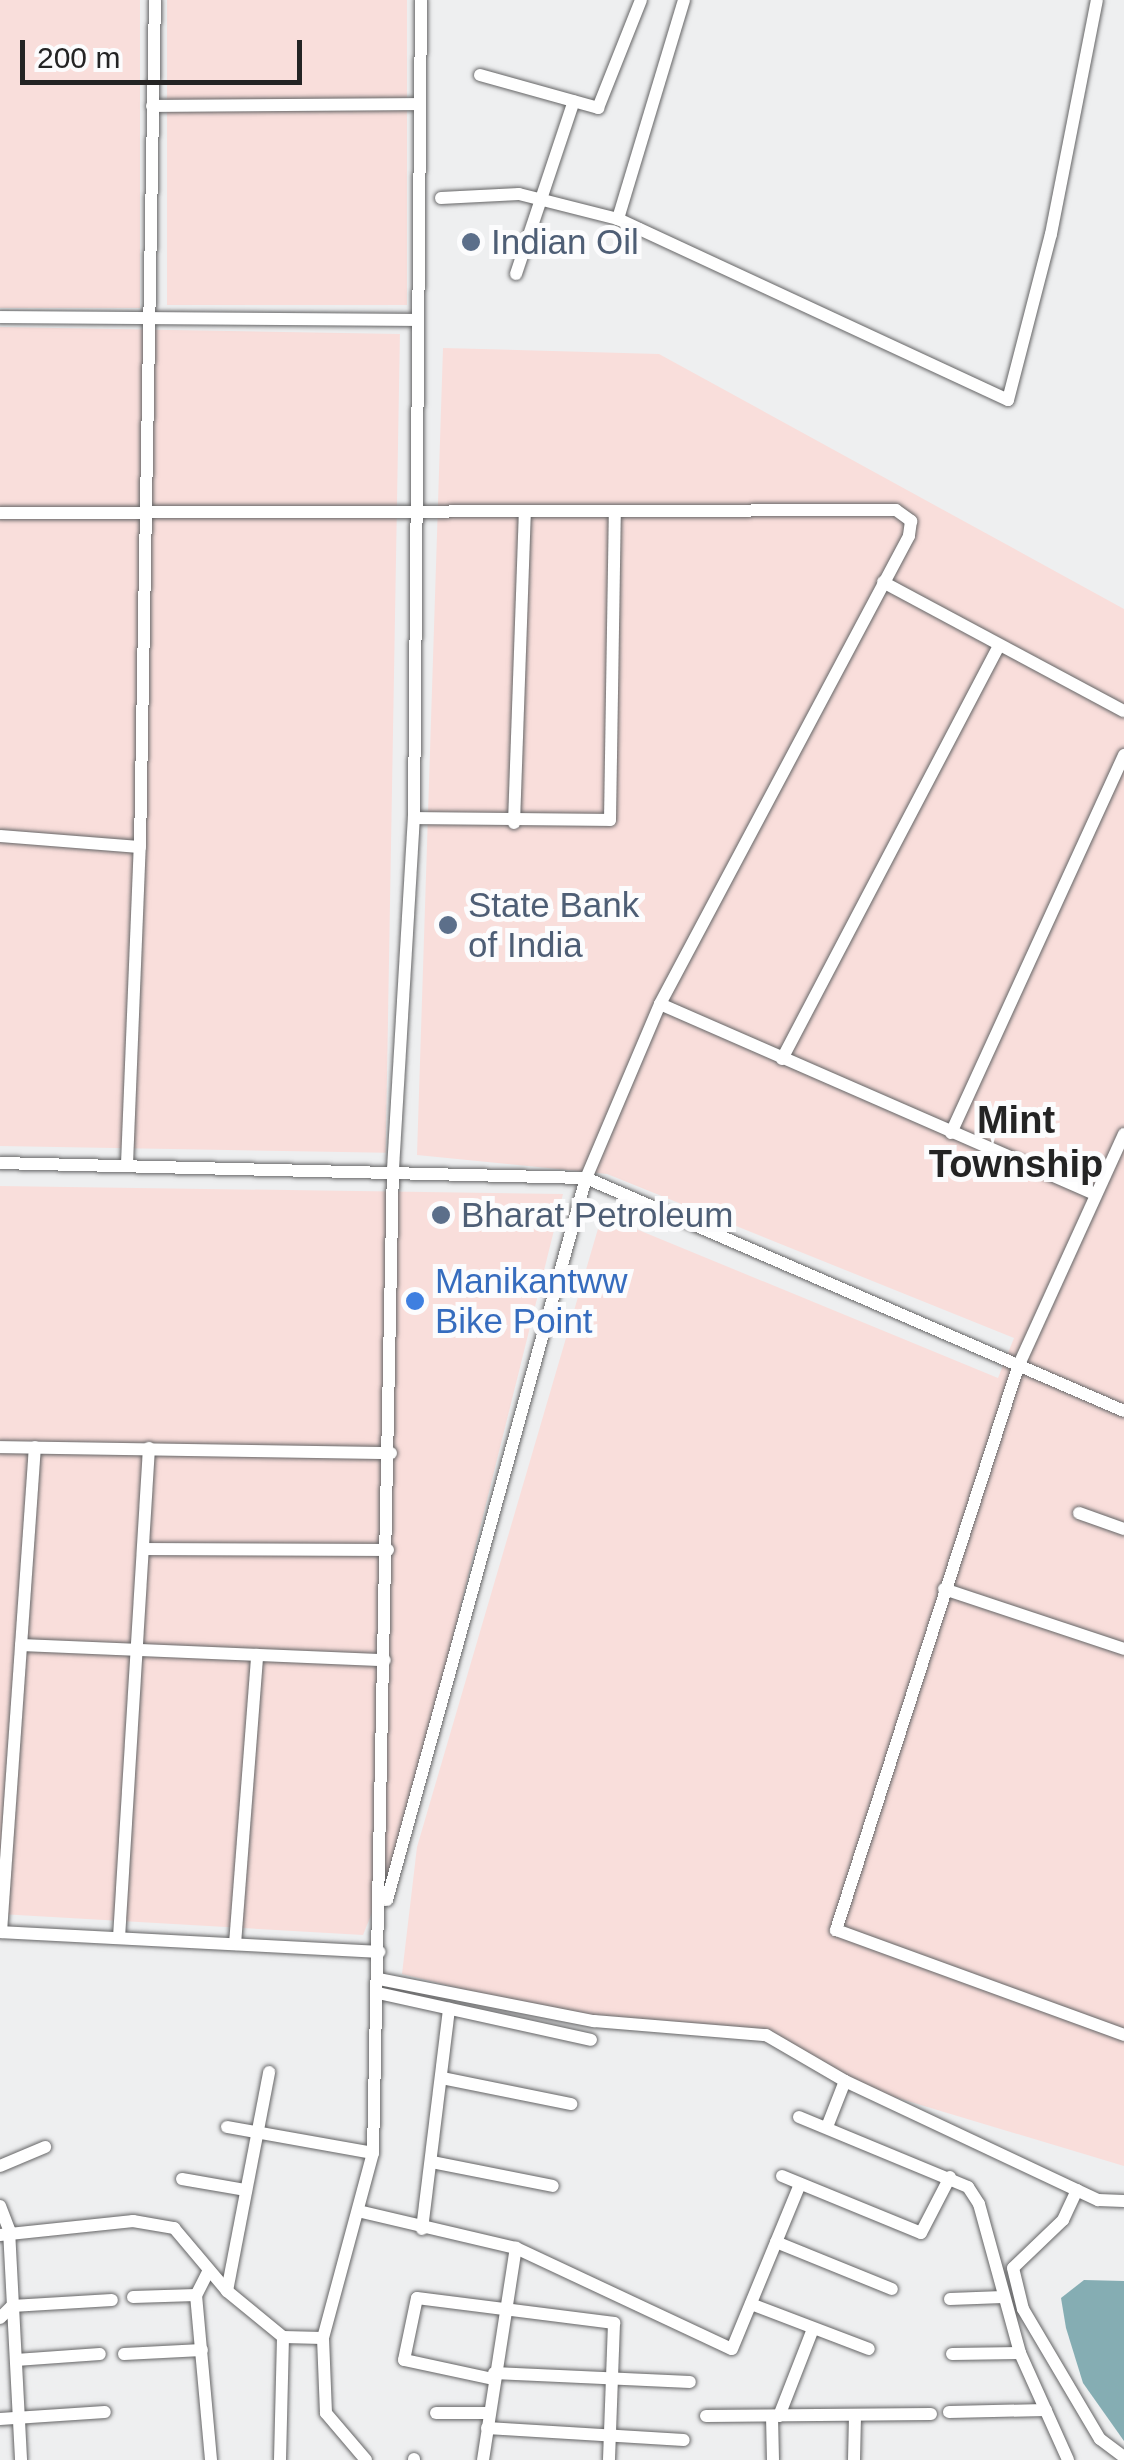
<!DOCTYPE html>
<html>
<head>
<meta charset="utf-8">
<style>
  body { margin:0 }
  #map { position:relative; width:1124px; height:2460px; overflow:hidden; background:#eeeff0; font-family:Arial,sans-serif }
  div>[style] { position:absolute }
  .industrial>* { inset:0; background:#f9dedb; transform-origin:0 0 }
  .water>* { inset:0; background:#85adb3 }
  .roads { filter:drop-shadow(0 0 2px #656566) drop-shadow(0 0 2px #656566) }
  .minor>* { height:12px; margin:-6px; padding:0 6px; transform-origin:6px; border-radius:6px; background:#fff }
  .dots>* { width:28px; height:28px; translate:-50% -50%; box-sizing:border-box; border:5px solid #fcfcfd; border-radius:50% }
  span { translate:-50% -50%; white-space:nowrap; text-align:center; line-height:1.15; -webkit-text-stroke:10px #fcfcfd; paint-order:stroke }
  .service-label { font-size:35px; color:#4e5e75 }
  .left { translate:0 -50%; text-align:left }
  .shop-label { font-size:35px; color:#366cbe }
  .neighbourhood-label { font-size:38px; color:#242424; font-weight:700 }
  .scale { position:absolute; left:20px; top:40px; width:282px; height:45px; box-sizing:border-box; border:5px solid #242424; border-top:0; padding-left:12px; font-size:30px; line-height:35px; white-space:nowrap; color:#242424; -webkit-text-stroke:8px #fcfcfd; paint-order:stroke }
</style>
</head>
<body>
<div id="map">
  <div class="industrial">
    <div style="left:0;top:0;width:140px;height:308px"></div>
    <div style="left:167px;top:0;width:240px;height:305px"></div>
    <div style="left:0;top:327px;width:400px;height:819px;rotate:1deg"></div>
    <div style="clip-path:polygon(443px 348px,659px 354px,1124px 609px,1124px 2166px,861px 2087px,765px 2032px,616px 2027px,402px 1974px,417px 1847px,602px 1215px,998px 1378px,1014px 1338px,607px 1174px,417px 1155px)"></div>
    <div style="clip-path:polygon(0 1186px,563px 1194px,404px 1834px,363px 1935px,0 1914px)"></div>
  </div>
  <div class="water">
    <div style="clip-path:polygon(1084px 2280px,1124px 2281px,1124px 2441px,1083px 2383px,1066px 2328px,1061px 2298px)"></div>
  </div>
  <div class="roads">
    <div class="minor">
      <div style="left:684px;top:0;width:229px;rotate:106.8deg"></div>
      <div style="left:618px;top:219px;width:430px;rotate:24.9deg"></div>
      <div style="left:1008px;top:400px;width:171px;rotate:-75.5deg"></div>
      <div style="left:1051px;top:234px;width:238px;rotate:-78.9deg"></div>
      <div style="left:480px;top:75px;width:123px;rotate:15.6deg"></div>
      <div style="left:598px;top:108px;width:116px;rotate:-68.3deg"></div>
      <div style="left:152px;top:106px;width:268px;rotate:-0.4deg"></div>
      <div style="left:441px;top:198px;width:78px;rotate:-2.9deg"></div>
      <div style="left:519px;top:194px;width:102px;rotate:14.2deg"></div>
      <div style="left:516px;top:274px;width:182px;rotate:-71.5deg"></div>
      <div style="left:0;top:317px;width:417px;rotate:0.4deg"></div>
      <div style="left:0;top:513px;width:896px;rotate:-0.19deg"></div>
      <div style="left:896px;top:510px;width:19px;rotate:36deg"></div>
      <div style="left:911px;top:521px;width:15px;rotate:98deg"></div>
      <div style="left:909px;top:536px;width:530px;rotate:118.02deg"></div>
      <div style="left:660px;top:1004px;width:189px;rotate:113deg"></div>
      <div style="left:586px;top:1178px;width:749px;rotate:105.41deg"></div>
      <div style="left:883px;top:582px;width:273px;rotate:28.2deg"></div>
      <div style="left:414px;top:818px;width:196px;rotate:0.6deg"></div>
      <div style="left:610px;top:820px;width:308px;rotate:-89.1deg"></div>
      <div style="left:514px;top:823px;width:311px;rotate:-88deg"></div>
      <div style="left:0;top:836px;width:140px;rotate:4.5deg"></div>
      <div style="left:660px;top:1004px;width:474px;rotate:23.6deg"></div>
      <div style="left:782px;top:1059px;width:467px;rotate:-62.3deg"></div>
      <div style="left:951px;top:1133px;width:416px;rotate:-65.4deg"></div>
      <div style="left:1124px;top:1134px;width:256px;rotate:114.5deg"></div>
      <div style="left:1018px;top:1367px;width:592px;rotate:107.91deg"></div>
      <div style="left:836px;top:1930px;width:307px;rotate:20deg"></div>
      <div style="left:0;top:1163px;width:586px;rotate:1.47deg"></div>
      <div style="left:586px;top:1178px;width:586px;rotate:23.42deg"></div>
      <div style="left:127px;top:1164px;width:317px;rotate:-87.7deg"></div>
      <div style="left:140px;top:847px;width:847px;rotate:-88.99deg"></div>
      <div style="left:0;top:1447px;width:391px;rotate:0.9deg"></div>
      <div style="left:1079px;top:1513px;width:48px;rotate:19.6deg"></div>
      <div style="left:143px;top:1549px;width:245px;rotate:0.2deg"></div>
      <div style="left:944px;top:1589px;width:190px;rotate:18.4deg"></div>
      <div style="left:21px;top:1645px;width:364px;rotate:2.4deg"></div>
      <div style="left:0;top:1932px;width:380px;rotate:3deg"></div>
      <div style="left:1px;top:1932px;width:486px;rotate:-86deg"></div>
      <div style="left:119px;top:1938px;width:491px;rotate:-86.5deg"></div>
      <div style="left:235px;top:1944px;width:290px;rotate:-85.6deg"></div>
      <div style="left:379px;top:1979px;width:219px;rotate:11.1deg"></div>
      <div style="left:594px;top:2021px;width:173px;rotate:4.7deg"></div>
      <div style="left:766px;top:2035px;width:91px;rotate:30.2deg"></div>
      <div style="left:845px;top:2081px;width:49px;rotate:111.4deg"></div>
      <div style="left:378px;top:1993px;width:218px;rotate:12.4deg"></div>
      <div style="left:442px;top:2078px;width:132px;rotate:11.4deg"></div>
      <div style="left:845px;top:2081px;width:280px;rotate:25.2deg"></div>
      <div style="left:1098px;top:2200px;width:26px;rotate:2deg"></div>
      <div style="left:799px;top:2117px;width:183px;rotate:22.5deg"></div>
      <div style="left:968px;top:2187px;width:20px;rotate:57deg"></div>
      <div style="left:979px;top:2204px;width:155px;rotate:74.6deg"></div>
      <div style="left:1020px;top:2353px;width:117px;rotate:65.8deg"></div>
      <div style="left:227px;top:2127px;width:148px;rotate:10.1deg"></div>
      <div style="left:432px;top:2162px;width:123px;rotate:11.2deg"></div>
      <div style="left:0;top:2166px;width:49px;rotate:-22.9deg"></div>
      <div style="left:782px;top:2176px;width:150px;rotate:22.3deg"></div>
      <div style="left:921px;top:2233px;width:63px;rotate:-62.6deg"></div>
      <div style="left:182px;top:2179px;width:65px;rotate:9.8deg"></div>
      <div style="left:1077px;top:2190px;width:33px;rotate:115deg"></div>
      <div style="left:1063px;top:2220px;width:69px;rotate:136.2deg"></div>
      <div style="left:1013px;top:2268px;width:42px;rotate:76.3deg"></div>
      <div style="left:1023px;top:2309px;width:151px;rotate:59.4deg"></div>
      <div style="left:1100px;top:2439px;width:30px;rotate:37deg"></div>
      <div style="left:0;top:2206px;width:26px;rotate:69deg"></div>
      <div style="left:9px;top:2230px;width:230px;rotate:87deg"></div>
      <div style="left:358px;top:2211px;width:162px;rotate:13.2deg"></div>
      <div style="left:516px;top:2248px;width:238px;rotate:25.1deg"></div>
      <div style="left:732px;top:2349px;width:178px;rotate:-67.6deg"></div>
      <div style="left:422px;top:2229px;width:222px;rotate:-83deg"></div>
      <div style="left:0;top:2235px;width:134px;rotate:-6deg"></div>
      <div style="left:133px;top:2221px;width:42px;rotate:9.7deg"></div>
      <div style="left:174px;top:2228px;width:82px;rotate:49.9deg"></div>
      <div style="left:227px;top:2291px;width:72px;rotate:39.4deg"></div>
      <div style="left:283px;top:2337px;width:40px;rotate:1.4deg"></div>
      <div style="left:776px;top:2242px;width:125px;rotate:22.1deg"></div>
      <div style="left:209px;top:2270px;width:28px;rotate:117deg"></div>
      <div style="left:196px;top:2295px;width:166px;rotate:84.8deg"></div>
      <div style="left:227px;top:2291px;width:223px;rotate:-79.1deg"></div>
      <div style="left:133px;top:2297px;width:63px;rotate:-1.8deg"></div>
      <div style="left:950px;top:2299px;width:53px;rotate:-2.2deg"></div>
      <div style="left:751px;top:2304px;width:126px;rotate:20.9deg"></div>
      <div style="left:0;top:2318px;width:17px;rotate:-45deg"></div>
      <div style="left:12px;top:2306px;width:100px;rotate:-3.4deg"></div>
      <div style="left:124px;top:2354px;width:78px;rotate:-2.9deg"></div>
      <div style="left:952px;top:2354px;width:68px;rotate:-0.8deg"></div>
      <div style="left:16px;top:2360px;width:84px;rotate:-4.1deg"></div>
      <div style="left:494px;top:2373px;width:196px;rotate:2.6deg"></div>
      <div style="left:493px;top:2379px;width:91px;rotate:-167.9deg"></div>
      <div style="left:404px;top:2360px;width:63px;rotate:-78.2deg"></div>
      <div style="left:417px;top:2298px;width:199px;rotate:7.2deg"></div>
      <div style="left:614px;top:2323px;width:137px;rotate:92.1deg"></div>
      <div style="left:949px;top:2412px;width:97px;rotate:-1.2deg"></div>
      <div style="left:436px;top:2413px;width:53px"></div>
      <div style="left:706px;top:2416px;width:225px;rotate:-0.5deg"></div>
      <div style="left:772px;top:2416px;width:44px;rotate:88.7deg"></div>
      <div style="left:779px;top:2416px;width:93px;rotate:-68.7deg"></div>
      <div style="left:0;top:2419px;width:105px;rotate:-3.8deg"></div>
      <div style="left:487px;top:2428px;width:197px;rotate:3.5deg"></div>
      <div style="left:280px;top:2460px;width:123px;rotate:-88.6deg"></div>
      <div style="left:366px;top:2460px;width:62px;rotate:-130.4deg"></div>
      <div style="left:326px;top:2413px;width:75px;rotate:-92.3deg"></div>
      <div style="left:323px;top:2338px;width:192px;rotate:-74.9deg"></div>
      <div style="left:373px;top:2153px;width:984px;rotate:-88.84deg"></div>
      <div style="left:393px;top:1169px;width:352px;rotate:-86.6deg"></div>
      <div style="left:414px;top:818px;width:818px;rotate:-89.51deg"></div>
      <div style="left:414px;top:2460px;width:1px;rotate:-90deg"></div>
      <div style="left:483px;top:2460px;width:215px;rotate:-81.2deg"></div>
      <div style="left:854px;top:2460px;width:45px;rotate:-88.7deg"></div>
    </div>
  </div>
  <div class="dots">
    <div style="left:471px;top:242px;background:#5c6f8a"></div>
    <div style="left:448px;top:925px;background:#5c6f8a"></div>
    <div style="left:441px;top:1215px;background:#5c6f8a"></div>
    <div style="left:415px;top:1301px;background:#3f7fe0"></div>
  </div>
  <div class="service-label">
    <span class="left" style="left:491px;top:242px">Indian Oil</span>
    <span class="left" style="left:468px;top:925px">State Bank<br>of India</span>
    <span class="left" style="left:461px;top:1215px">Bharat Petroleum</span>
  </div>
  <div class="shop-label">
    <span class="left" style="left:435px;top:1301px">Manikantww<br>Bike Point</span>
  </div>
  <div class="neighbourhood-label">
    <span style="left:1016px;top:1143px">Mint<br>Township</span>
  </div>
  <div class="scale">200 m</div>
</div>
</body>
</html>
